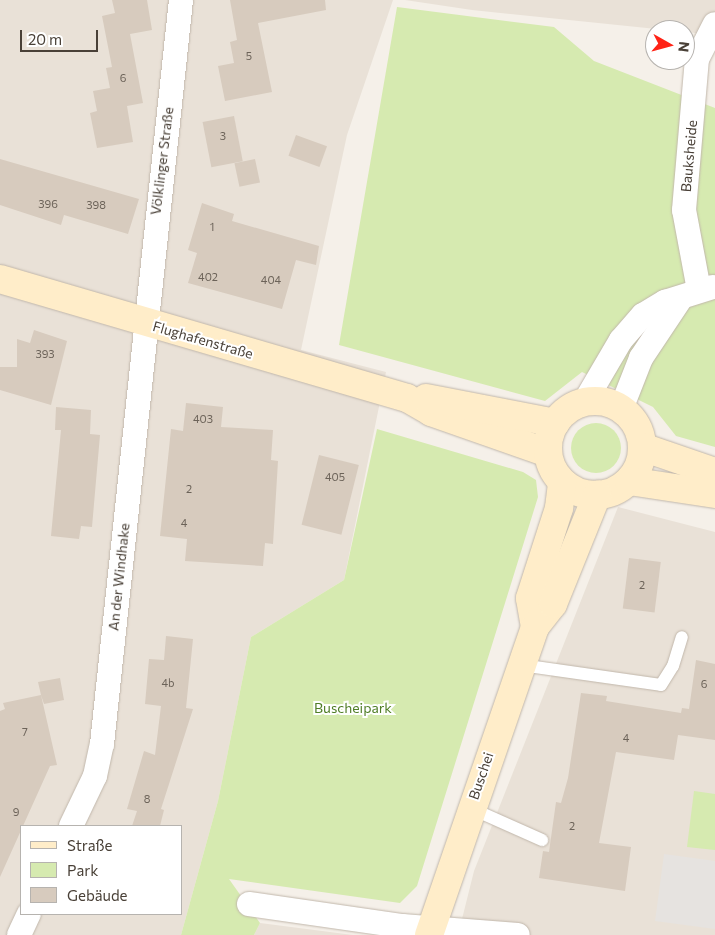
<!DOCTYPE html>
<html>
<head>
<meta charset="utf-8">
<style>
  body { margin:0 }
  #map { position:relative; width:715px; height:935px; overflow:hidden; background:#f5f0e9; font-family:Commissioner,sans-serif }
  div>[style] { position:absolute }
  .residential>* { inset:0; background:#e9e1d7 }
  .green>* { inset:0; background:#d6eab0 }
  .round { border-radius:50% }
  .parking>* { inset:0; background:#e6e3e0 }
  .building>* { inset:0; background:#d7cbbe; transform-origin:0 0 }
  .roads { filter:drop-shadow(0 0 1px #c1b7ab) drop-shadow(0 0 1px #c1b7ab) }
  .lane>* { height:12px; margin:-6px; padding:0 6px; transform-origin:6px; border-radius:6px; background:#fff }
  .street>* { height:24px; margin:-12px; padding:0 12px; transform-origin:12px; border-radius:12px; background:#fff }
  .secondary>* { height:28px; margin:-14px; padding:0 14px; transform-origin:14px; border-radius:14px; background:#ffedc9 }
  .secondary>.ring { margin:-14px; padding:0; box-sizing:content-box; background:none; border:28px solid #ffedc9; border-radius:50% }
  span { translate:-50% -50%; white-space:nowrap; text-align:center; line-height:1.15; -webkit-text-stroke:4px #fff; paint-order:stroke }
  .number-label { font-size:11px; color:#6c6359 }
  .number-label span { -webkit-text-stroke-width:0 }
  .street-label { font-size:14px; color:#494037 }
  .park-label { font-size:14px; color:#507e27 }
  .legend { position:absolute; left:20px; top:825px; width:162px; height:90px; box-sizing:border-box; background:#fff; border:1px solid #b6b3af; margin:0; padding:6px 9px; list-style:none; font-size:15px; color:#494037 }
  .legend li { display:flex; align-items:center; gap:10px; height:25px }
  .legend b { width:25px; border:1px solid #b6b3af }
  .north { position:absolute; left:645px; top:20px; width:50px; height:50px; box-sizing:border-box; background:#fff; border:1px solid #b6b3af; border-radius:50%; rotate:97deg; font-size:14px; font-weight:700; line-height:20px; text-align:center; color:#494037 }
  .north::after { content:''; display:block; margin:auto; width:18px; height:22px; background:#ff2316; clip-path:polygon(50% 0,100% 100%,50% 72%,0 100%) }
  .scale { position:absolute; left:20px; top:30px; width:78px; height:22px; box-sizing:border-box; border:2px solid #494037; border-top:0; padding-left:6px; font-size:15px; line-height:18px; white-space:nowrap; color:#494037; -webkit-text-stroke:4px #fff; paint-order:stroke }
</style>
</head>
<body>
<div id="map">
  <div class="residential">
    <div style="clip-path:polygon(evenodd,0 0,393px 0,347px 135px,301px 350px,386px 372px,344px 580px,251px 637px,218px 801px,181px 935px,0 935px,0 0,21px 826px,181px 826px,181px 914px,21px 914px,21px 826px)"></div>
    <div style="clip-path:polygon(405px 0,715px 0,715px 35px,472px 10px)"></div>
    <div style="clip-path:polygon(618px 507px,715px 532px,715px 935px,458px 935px,474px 871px)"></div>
    <div style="clip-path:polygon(260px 923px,353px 935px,254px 935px)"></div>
  </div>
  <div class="green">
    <div style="clip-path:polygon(397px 7px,554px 27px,594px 61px,715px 108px,715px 447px,676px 436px,653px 407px,582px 372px,545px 401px,339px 345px)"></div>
    <div class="round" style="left:571px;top:423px;width:50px;height:50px"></div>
    <div style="clip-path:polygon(377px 429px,523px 472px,536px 480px,538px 497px,417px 886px,400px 903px,229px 879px,260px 923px,254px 935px,181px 935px,218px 801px,251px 637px,344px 580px)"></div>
    <div style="clip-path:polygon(694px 791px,715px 794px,715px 850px,687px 847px)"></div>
  </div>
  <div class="parking">
    <div style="clip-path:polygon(664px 854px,715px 861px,715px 929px,655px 921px)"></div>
  </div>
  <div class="building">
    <div style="clip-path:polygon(112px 0,147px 0,152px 30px,130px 34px,143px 103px,127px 106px,133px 142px,97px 148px,90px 113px,97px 111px,93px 91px,110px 88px,106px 68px,112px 67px,102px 16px,115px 13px)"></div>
    <div style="clip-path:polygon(230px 0,325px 0,326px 10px,258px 23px,272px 92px,225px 101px,218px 66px,234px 63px,230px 42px,237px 40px)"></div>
    <div style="left:234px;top:116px;width:46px;height:32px;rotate:79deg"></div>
    <div style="left:296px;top:135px;width:33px;height:22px;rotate:20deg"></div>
    <div style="clip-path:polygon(0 159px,139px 199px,128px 234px,64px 215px,61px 225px,0 205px)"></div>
    <div style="left:255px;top:159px;width:24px;height:21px;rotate:78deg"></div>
    <div style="clip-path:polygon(202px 203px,234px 214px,232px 221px,319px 246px,316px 265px,296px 260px,282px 309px,188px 283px,197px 253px,188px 250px)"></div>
    <div style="clip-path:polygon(34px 330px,67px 341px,51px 405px,0 390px,0 367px,17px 367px,17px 339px,30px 343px)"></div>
    <div style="clip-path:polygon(186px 403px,223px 407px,221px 427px,273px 430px,271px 460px,278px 461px,273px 544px,265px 543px,263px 566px,185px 561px,187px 539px,160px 536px,171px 429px,183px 431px)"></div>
    <div style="clip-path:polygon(56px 407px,91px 410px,90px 434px,100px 435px,92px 527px,81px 526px,79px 539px,51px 536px,61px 430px,55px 430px)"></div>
    <div style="left:319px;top:455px;width:41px;height:72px;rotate:14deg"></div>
    <div style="left:629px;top:558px;width:32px;height:51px;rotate:7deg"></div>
    <div style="clip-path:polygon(166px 636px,193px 639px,186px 708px,193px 709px,161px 809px,164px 810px,160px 826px,132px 826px,137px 811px,127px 809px,144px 751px,155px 755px,161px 706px,145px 704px,149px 659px,164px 660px)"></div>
    <div style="clip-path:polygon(696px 660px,715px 664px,715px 740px,678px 735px,674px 760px,616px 752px,599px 843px,631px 847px,625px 891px,539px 878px,543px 851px,549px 852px,556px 802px,561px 803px,568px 778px,581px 693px,607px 696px,606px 701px,681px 713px,682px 708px,689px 709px)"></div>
    <div style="clip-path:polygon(60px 678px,64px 700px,44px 704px,41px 695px,57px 765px,50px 766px,0 877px,0 711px,5px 709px,3px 703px,41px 695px,38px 682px)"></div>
  </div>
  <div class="roads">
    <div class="lane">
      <div style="left:521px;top:665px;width:141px;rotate:8.1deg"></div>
      <div style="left:661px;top:685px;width:22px;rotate:-58deg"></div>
      <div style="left:673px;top:666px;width:30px;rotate:-73deg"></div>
      <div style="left:470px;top:808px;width:79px;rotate:24deg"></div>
    </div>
    <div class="street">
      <div style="left:699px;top:290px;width:81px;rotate:-100.6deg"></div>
      <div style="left:684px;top:210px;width:152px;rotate:-85.1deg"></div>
      <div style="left:697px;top:59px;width:39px;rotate:-63deg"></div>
      <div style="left:584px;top:403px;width:73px;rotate:-59.6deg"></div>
      <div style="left:621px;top:340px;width:33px;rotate:-49deg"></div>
      <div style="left:643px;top:315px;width:26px;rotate:-31deg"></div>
      <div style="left:665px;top:302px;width:50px;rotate:-17.4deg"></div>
      <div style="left:621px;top:409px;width:55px;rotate:-68.6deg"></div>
      <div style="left:641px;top:358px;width:69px;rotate:-56.3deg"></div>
      <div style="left:71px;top:826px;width:55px;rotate:-64.4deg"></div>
      <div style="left:95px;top:776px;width:33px;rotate:-78deg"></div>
      <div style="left:102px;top:744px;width:748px;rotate:-83.94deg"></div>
      <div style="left:249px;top:904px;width:155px;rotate:8.2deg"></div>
      <div style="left:402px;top:926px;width:116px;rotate:4.4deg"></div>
      <div style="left:19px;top:935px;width:23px;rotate:-65deg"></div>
    </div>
    <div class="secondary">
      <div style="left:0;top:279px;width:424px;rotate:16.3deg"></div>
      <div style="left:407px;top:398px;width:28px;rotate:30deg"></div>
      <div style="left:431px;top:412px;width:124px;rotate:19.3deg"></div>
      <div style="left:426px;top:398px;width:132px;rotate:10.9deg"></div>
      <div class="ring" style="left:548px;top:401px;width:66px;height:66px"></div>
      <div style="left:642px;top:447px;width:77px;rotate:18.9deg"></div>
      <div style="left:629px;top:481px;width:87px;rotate:8.6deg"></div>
      <div style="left:535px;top:627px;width:29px;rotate:-100deg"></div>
      <div style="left:530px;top:598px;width:95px;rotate:-72.1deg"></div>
      <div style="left:559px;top:508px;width:26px;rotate:-83deg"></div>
      <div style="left:429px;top:935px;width:326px;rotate:-71deg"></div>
      <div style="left:535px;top:627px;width:29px;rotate:-52deg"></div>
      <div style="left:553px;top:604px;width:118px;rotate:-68deg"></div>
    </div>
  </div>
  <div class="number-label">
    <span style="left:249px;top:56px">5</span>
    <span style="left:123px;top:78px">6</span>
    <span style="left:223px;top:136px">3</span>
    <span style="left:48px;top:204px">396</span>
    <span style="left:96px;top:205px">398</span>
    <span style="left:212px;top:227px">1</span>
    <span style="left:208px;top:277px">402</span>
    <span style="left:271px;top:280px">404</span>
    <span style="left:45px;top:354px">393</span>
    <span style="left:203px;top:419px">403</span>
    <span style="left:335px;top:477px">405</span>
    <span style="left:189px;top:489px">2</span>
    <span style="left:184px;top:523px">4</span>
    <span style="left:642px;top:585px">2</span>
    <span style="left:168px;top:683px">4b</span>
    <span style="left:704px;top:684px">6</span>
    <span style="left:25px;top:732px">7</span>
    <span style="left:626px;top:738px">4</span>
    <span style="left:147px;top:799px">8</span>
    <span style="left:16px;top:812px">9</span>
    <span style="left:572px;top:826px">2</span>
  </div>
  <div class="street-label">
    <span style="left:689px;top:156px;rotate:-85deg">Bauksheide</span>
    <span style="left:162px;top:161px;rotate:-83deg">Völklinger Straße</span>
    <span style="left:203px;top:340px;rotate:16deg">Flughafenstraße</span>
    <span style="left:119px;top:577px;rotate:-84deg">An der Windhake</span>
    <span style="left:481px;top:776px;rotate:-71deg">Buschei</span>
  </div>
  <div class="park-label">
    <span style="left:353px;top:708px">Buscheipark</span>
  </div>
  <ul class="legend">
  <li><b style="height:6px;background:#ffedc9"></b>Straße</li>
  <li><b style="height:14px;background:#d6eab0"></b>Park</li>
  <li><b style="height:14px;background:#d7cbbe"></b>Gebäude</li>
  </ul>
  <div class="north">N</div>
  <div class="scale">20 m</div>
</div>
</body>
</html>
